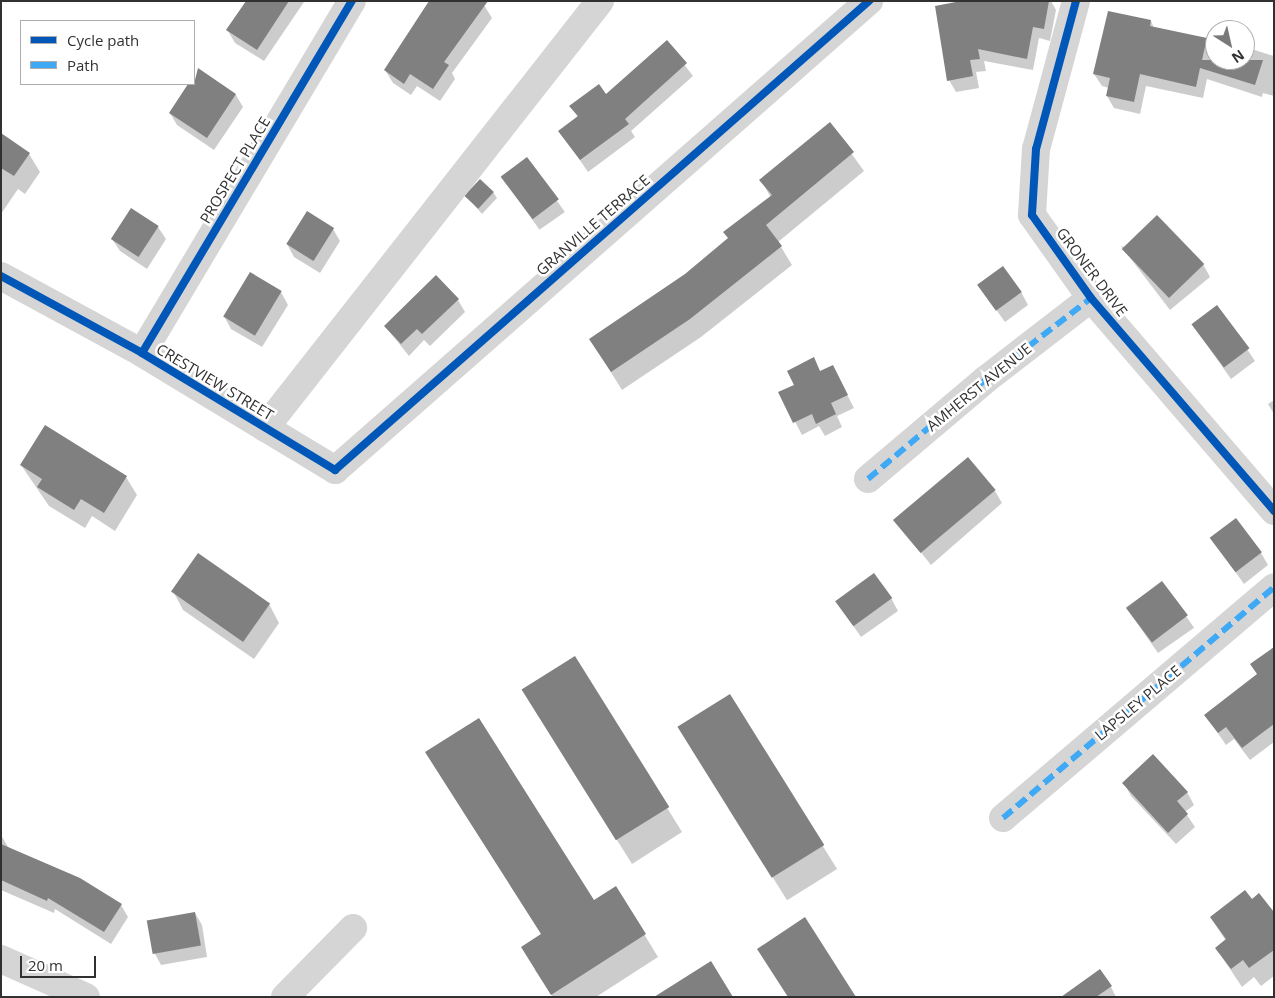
<!DOCTYPE html>
<html>
<head>
<meta charset="utf-8">
<style>
  body { margin:0 }
  #map { position:relative; width:1275px; height:998px; overflow:hidden; background:#fff; font-family:"Open Sans",sans-serif }
  div>[style] { position:absolute }
  .shadow>* { inset:0; background:#0003; transform-origin:0 0 }
  .building>* { inset:0; background:#808080; transform-origin:0 0 }
  .street>* { height:28px; margin:-14px; padding:0 14px; transform-origin:14px; border-radius:14px; background:#d5d5d5 }
  .quiet>* { height:6px; margin-top:-3px; transform-origin:0; background:repeating-linear-gradient(90deg,#3fa9f5 0 12px,transparent 0 18px) }
  .cycleway>* { height:8px; margin:-4px; padding:0 4px; transform-origin:4px; border-radius:4px; background:#0057b8 }
  span { translate:-50% -50%; white-space:nowrap; text-align:center; line-height:1.15; -webkit-text-stroke:5px #fff; paint-order:stroke }
  .street-label { font-size:15px; color:#313131 }
  .frame { position:absolute; inset:0; border:2px solid #313131; pointer-events:none }
  .legend { position:absolute; left:20px; top:20px; width:175px; height:65px; box-sizing:border-box; background:#fff; border:1px solid #adadad; margin:0; padding:6px 9px; list-style:none; font-size:15px; color:#313131 }
  .legend li { display:flex; align-items:center; gap:10px; height:25px }
  .legend b { width:25px; border:1px solid #adadad }
  .north { position:absolute; left:1205px; top:20px; width:50px; height:50px; box-sizing:border-box; background:#fff; border:1px solid #adadad; border-radius:50%; rotate:145deg; font-size:14px; font-weight:700; line-height:20px; text-align:center; color:#313131 }
  .north::after { content:''; display:block; margin:auto; width:18px; height:22px; background:#797979; clip-path:polygon(50% 0,100% 100%,50% 72%,0 100%) }
  .scale { position:absolute; left:20px; top:956px; width:76px; height:22px; box-sizing:border-box; border:2px solid #313131; border-top:0; padding-left:6px; font-size:15px; line-height:18px; white-space:nowrap; color:#313131; -webkit-text-stroke:4px #fff; paint-order:stroke }
</style>
</head>
<body>
<div id="map">
  <div class="shadow">
    <div style="clip-path:polygon(247px 1px,304px 2px,264px 61px,235px 43px,228px 31px)"></div>
    <div style="clip-path:polygon(969px 1px,1051px 1px,1056px 10px,1050px 41px,1039px 38px,1033px 70px,984px 61px,986px 71px,976px 72px,979px 88px,956px 92px,949px 80px)"></div>
    <div style="clip-path:polygon(484px 5px,492px 18px,452px 73px,455px 79px,440px 101px,417px 86px,411px 95px,393px 83px,385px 70px)"></div>
    <div style="clip-path:polygon(1151px 21px,1154px 28px,1215px 40px,1215px 60px,1245px 60px,1245px 47px,1274px 56px,1274px 96px,1263px 93px,1262px 97px,1207px 79px,1203px 98px,1146px 86px,1140px 114px,1114px 108px,1107px 96px,1109px 88px,1102px 86px,1094px 74px)"></div>
    <div style="clip-path:polygon(667px 42px,693px 76px,631px 131px,635px 137px,588px 172px,560px 131px,578px 118px,571px 106px,606px 96px)"></div>
    <div style="clip-path:polygon(198px 70px,236px 95px,243px 107px,214px 150px,177px 125px,170px 113px,189px 84px,194px 84px)"></div>
    <div style="clip-path:polygon(830px 124px,864px 171px,778px 242px,792px 265px,701px 337px,622px 390px,590px 339px,686px 275px,729px 239px,725px 232px,771px 198px,761px 180px)"></div>
    <div style="clip-path:polygon(1px 135px,29px 154px,40px 172px,25px 194px,18px 189px,1px 214px)"></div>
    <div style="left:527px;top:158px;width:66px;height:31px;rotate:55deg"></div>
    <div style="clip-path:polygon(493px 192px,497px 198px,482px 214px,467px 197px)"></div>
    <div style="clip-path:polygon(131px 210px,158px 227px,166px 239px,147px 269px,120px 251px,112px 239px)"></div>
    <div style="clip-path:polygon(333px 229px,340px 241px,320px 273px,294px 257px,287px 244px)"></div>
    <div style="clip-path:polygon(1121px 246px,1203px 264px,1210px 277px,1170px 310px)"></div>
    <div style="clip-path:polygon(979px 286px,1021px 292px,1028px 305px,1005px 322px)"></div>
    <div style="clip-path:polygon(281px 292px,288px 305px,262px 347px,231px 329px,224px 316px)"></div>
    <div style="clip-path:polygon(458px 300px,465px 312px,430px 346px,424px 340px,409px 356px,385px 326px)"></div>
    <div style="clip-path:polygon(1192px 324px,1247px 349px,1255px 361px,1231px 379px)"></div>
    <div style="clip-path:polygon(821px 372px,839px 379px,854px 408px,837px 416px,842px 427px,825px 436px,819px 426px,802px 435px,780px 393px)"></div>
    <div style="clip-path:polygon(1274px 400px,1274px 414px,1268px 404px)"></div>
    <div style="clip-path:polygon(21px 465px,126px 477px,137px 495px,115px 531px,92px 516px,85px 528px,49px 506px)"></div>
    <div style="clip-path:polygon(995px 491px,1002px 503px,931px 565px,896px 521px)"></div>
    <div style="clip-path:polygon(1211px 538px,1261px 553px,1268px 565px,1244px 584px)"></div>
    <div style="left:1162px;top:582px;width:56px;height:44px;rotate:55deg"></div>
    <div style="clip-path:polygon(173px 591px,269px 604px,279px 623px,254px 659px,183px 610px)"></div>
    <div style="clip-path:polygon(891px 598px,898px 611px,861px 637px,836px 601px)"></div>
    <div style="clip-path:polygon(1274px 648px,1274px 742px,1250px 760px,1234px 739px,1226px 745px,1206px 716px,1258px 675px)"></div>
    <div style="clip-path:polygon(575px 658px,682px 832px,632px 864px,538px 714px)"></div>
    <div style="left:729px;top:696px;width:204px;height:59px;rotate:58deg"></div>
    <div style="clip-path:polygon(1124px 783px,1187px 792px,1194px 805px,1185px 812px,1195px 827px,1176px 844px,1131px 796px)"></div>
    <div style="clip-path:polygon(1px 835px,8px 847px,121px 905px,128px 917px,111px 944px,55px 909px,54px 913px,1px 890px)"></div>
    <div style="clip-path:polygon(616px 888px,658px 957px,596px 997px,553px 997px,535px 970px,594px 902px)"></div>
    <div style="clip-path:polygon(195px 913px,202px 925px,207px 957px,161px 965px,154px 952px)"></div>
    <div style="clip-path:polygon(1274px 914px,1274px 976px,1261px 986px,1254px 977px,1242px 987px,1216px 948px,1226px 941px,1211px 918px)"></div>
    <div style="clip-path:polygon(1111px 987px,1116px 997px,1063px 997px)"></div>
  </div>
  <div class="building">
    <div style="clip-path:polygon(246px 1px,289px 1px,257px 50px,226px 30px)"></div>
    <div style="clip-path:polygon(429px 1px,488px 1px,444px 62px,449px 65px,433px 89px,410px 74px,404px 84px,384px 70px)"></div>
    <div style="clip-path:polygon(961px 1px,1049px 1px,1044px 29px,1033px 27px,1027px 59px,978px 49px,980px 59px,970px 60px,973px 76px,947px 81px,935px 6px)"></div>
    <div style="clip-path:polygon(1108px 11px,1151px 20px,1150px 26px,1207px 38px,1202px 60px,1263px 60px,1255px 85px,1200px 68px,1196px 87px,1140px 74px,1134px 102px,1106px 96px,1110px 78px,1093px 74px)"></div>
    <div style="clip-path:polygon(667px 40px,687px 63px,625px 119px,629px 124px,580px 160px,558px 131px,578px 116px,569px 106px,599px 84px,606px 94px)"></div>
    <div style="clip-path:polygon(198px 68px,236px 94px,207px 138px,169px 113px,188px 84px,194px 84px)"></div>
    <div style="clip-path:polygon(830px 122px,854px 152px,766px 225px,782px 246px,690px 319px,611px 372px,589px 339px,685px 274px,728px 238px,723px 232px,772px 195px,759px 180px)"></div>
    <div style="clip-path:polygon(1px 133px,30px 153px,14px 176px,1px 168px)"></div>
    <div style="left:527px;top:157px;width:53px;height:33px;rotate:53deg"></div>
    <div style="left:480px;top:179px;width:19px;height:23px;rotate:43deg"></div>
    <div style="left:131px;top:208px;width:33px;height:37px;rotate:33deg"></div>
    <div style="left:307px;top:211px;width:32px;height:39px;rotate:32deg"></div>
    <div style="left:1157px;top:215px;width:68px;height:49px;rotate:46deg"></div>
    <div style="left:1003px;top:266px;width:32px;height:32px;rotate:54deg"></div>
    <div style="left:250px;top:272px;width:37px;height:52px;rotate:31deg"></div>
    <div style="clip-path:polygon(436px 275px,459px 299px,422px 334px,417px 329px,401px 344px,384px 326px)"></div>
    <div style="left:1217px;top:305px;width:54px;height:32px;rotate:53deg"></div>
    <div style="clip-path:polygon(814px 357px,820px 371px,833px 365px,848px 395px,831px 403px,836px 414px,816px 424px,812px 414px,793px 423px,778px 392px,794px 385px,787px 371px)"></div>
    <div style="clip-path:polygon(45px 425px,127px 476px,104px 513px,81px 499px,74px 510px,37px 487px,42px 479px,20px 465px)"></div>
    <div style="left:968px;top:457px;width:43px;height:98px;rotate:50deg"></div>
    <div style="left:1236px;top:518px;width:43px;height:33px;rotate:53deg"></div>
    <div style="left:198px;top:553px;width:88px;height:47px;rotate:35deg"></div>
    <div style="left:874px;top:573px;width:31px;height:48px;rotate:54deg"></div>
    <div style="left:1162px;top:581px;width:43px;height:45px;rotate:53deg"></div>
    <div style="clip-path:polygon(1274px 647px,1274px 724px,1242px 748px,1226px 727px,1218px 733px,1204px 715px,1257px 674px,1250px 664px)"></div>
    <div style="left:575px;top:656px;width:178px;height:63px;rotate:58deg"></div>
    <div style="left:730px;top:694px;width:178px;height:62px;rotate:58deg"></div>
    <div style="clip-path:polygon(479px 718px,594px 900px,616px 886px,646px 934px,551px 995px,521px 947px,541px 934px,425px 752px)"></div>
    <div style="clip-path:polygon(1153px 754px,1188px 792px,1177px 801px,1188px 814px,1168px 833px,1122px 783px)"></div>
    <div style="clip-path:polygon(1px 844px,80px 878px,122px 904px,104px 932px,48px 898px,47px 901px,1px 880px)"></div>
    <div style="clip-path:polygon(1245px 890px,1252px 899px,1259px 893px,1274px 912px,1274px 950px,1249px 968px,1243px 960px,1231px 969px,1215px 948px,1226px 939px,1210px 917px)"></div>
    <div style="left:195px;top:912px;width:34px;height:49px;rotate:80deg"></div>
    <div style="clip-path:polygon(805px 917px,856px 997px,788px 997px,757px 949px)"></div>
    <div style="clip-path:polygon(711px 961px,733px 997px,654px 997px)"></div>
    <div style="clip-path:polygon(1100px 969px,1112px 986px,1096px 997px,1061px 997px)"></div>
  </div>
  <div class="street">
    <div style="left:1076px;top:1px;width:153px;rotate:105.1deg"></div>
    <div style="left:1036px;top:149px;width:66px;rotate:93.5deg"></div>
    <div style="left:1032px;top:215px;width:102px;rotate:54.6deg"></div>
    <div style="left:1091px;top:298px;width:281px;rotate:49.3deg"></div>
    <div style="left:1px;top:276px;width:161px;rotate:28.6deg"></div>
    <div style="left:142px;top:353px;width:226px;rotate:31.2deg"></div>
    <div style="left:335px;top:470px;width:711px;rotate:-41.29deg"></div>
    <div style="left:142px;top:353px;width:410px;rotate:-59.2deg"></div>
    <div style="left:265px;top:428px;width:543px;rotate:-51.88deg"></div>
    <div style="left:868px;top:479px;width:153px;rotate:-40.2deg"></div>
    <div style="left:985px;top:380px;width:134px;rotate:-37.7deg"></div>
    <div style="left:1003px;top:818px;width:356px;rotate:-40.4deg"></div>
    <div style="left:1px;top:959px;width:93px;rotate:24.1deg"></div>
    <div style="left:285px;top:997px;width:97px;rotate:-45.4deg"></div>
  </div>
  <div class="quiet">
    <div style="left:868px;top:479px;width:153px;rotate:-40.2deg"></div>
    <div style="left:985px;top:380px;width:134px;rotate:-37.7deg"></div>
    <div style="left:1003px;top:818px;width:356px;rotate:-40.4deg"></div>
  </div>
  <div class="cycleway">
    <div style="left:1076px;top:1px;width:153px;rotate:105.1deg"></div>
    <div style="left:1036px;top:149px;width:66px;rotate:93.5deg"></div>
    <div style="left:1032px;top:215px;width:102px;rotate:54.6deg"></div>
    <div style="left:1091px;top:298px;width:281px;rotate:49.3deg"></div>
    <div style="left:1px;top:276px;width:161px;rotate:28.6deg"></div>
    <div style="left:142px;top:353px;width:226px;rotate:31.2deg"></div>
    <div style="left:335px;top:470px;width:711px;rotate:-41.29deg"></div>
    <div style="left:142px;top:353px;width:410px;rotate:-59.2deg"></div>
  </div>
  <div class="street-label">
    <span style="left:235px;top:170px;rotate:-59deg">PROSPECT PLACE</span>
    <span style="left:593px;top:225px;rotate:-41deg">GRANVILLE TERRACE</span>
    <span style="left:1092px;top:272px;rotate:53deg">GRONER DRIVE</span>
    <span style="left:215px;top:382px;rotate:31deg">CRESTVIEW STREET</span>
    <span style="left:979px;top:387px;rotate:-39deg">AMHERST AVENUE</span>
    <span style="left:1138px;top:703px;rotate:-40deg">LAPSLEY PLACE</span>
  </div>
  <div class="frame"></div>
  <ul class="legend">
  <li><b style="height:6px;background:#0057b8"></b>Cycle path</li>
  <li><b style="height:6px;background:#3fa9f5"></b>Path</li>
  </ul>
  <div class="north">N</div>
  <div class="scale">20 m</div>
</div>
</body>
</html>
